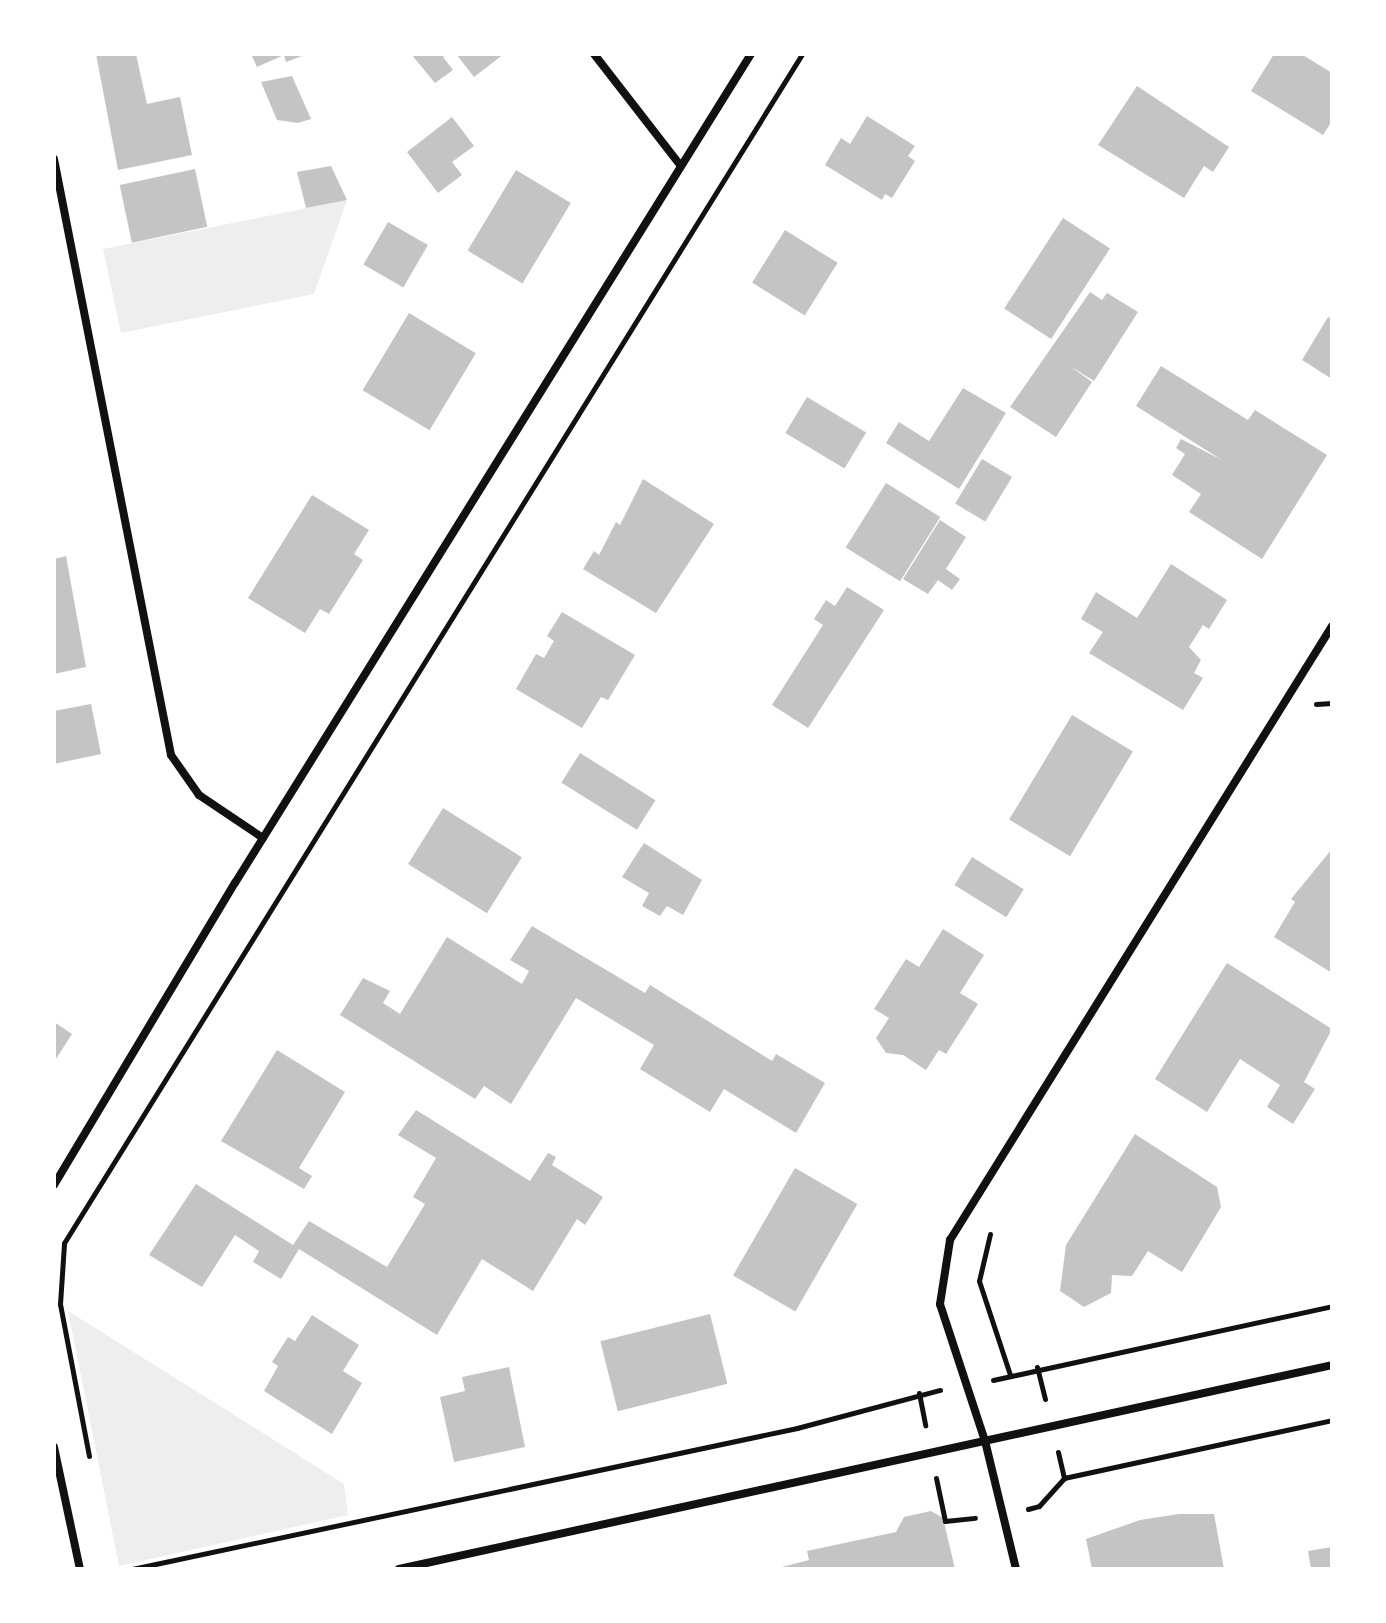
<!DOCTYPE html>
<html>
<head>
<meta charset="utf-8">
<style>
  body { margin:0 }
  #map { position:relative; width:1386px; height:1623px; overflow:hidden; background:#fff; font-family:"Exo 2",sans-serif }
  div>[style] { position:absolute }
  .green>* { inset:0; background:#eee }
  .building>* { inset:0; background:#c4c4c4; transform-origin:0 0 }
  .path>* { height:5px; margin:-2.5px; padding:0 2.5px; transform-origin:2.5px; border-radius:2.5px; background:#111 }
  .minor>* { height:8px; margin:-4px; padding:0 4px; transform-origin:4px; border-radius:4px; background:#111 }
  span { translate:-50% -50%; white-space:nowrap; text-align:center; line-height:1.15; -webkit-text-stroke:7px #fff; paint-order:stroke }
  .frame { position:absolute; inset:0; border:56px solid #fff; pointer-events:none }
</style>
</head>
<body>
<div id="map">
  <div class="green">
    <div style="clip-path:polygon(347px 200px,314px 294px,121px 333px,103px 249px)"></div>
    <div style="clip-path:polygon(68px 1311px,344px 1484px,348px 1515px,119px 1566px)"></div>
  </div>
  <div class="building">
    <div style="clip-path:polygon(96px 54px,136px 54px,147px 104px,180px 97px,192px 155px,118px 170px)"></div>
    <div style="clip-path:polygon(251px 54px,307px 54px,286px 62px,284px 55px,257px 67px)"></div>
    <div style="clip-path:polygon(411px 54px,447px 54px,443px 57px,453px 70px,435px 83px)"></div>
    <div style="clip-path:polygon(456px 54px,504px 54px,474px 77px)"></div>
    <div style="clip-path:polygon(1274px 54px,1301px 54px,1332px 73px,1332px 121px,1323px 135px,1251px 91px)"></div>
    <div style="clip-path:polygon(292px 76px,311px 119px,298px 123px,277px 120px,261px 82px)"></div>
    <div style="clip-path:polygon(1137px 86px,1229px 147px,1213px 172px,1204px 166px,1184px 198px,1098px 145px)"></div>
    <div style="clip-path:polygon(867px 116px,915px 146px,908px 156px,915px 161px,892px 198px,885px 194px,882px 200px,825px 165px,841px 138px,850px 144px)"></div>
    <div style="clip-path:polygon(452px 117px,474px 146px,452px 162px,462px 175px,438px 193px,407px 152px)"></div>
    <div style="clip-path:polygon(331px 166px,347px 200px,306px 208px,297px 172px)"></div>
    <div style="left:195px;top:169px;width:59px;height:77px;rotate:78deg"></div>
    <div style="left:516px;top:170px;width:64px;height:94px;rotate:31deg"></div>
    <div style="left:1063px;top:218px;width:56px;height:108px;rotate:33deg"></div>
    <div style="left:388px;top:222px;width:46px;height:49px;rotate:30deg"></div>
    <div style="left:785px;top:230px;width:62px;height:62px;rotate:32deg"></div>
    <div style="clip-path:polygon(1090px 292px,1102px 300px,1107px 293px,1138px 312px,1094px 381px,1070px 366px,1092px 382px,1056px 437px,1010px 407px)"></div>
    <div style="left:409px;top:313px;width:78px;height:90px;rotate:31deg"></div>
    <div style="clip-path:polygon(1328px 317px,1332px 319px,1332px 379px,1302px 360px)"></div>
    <div style="clip-path:polygon(1161px 366px,1248px 420px,1255px 410px,1327px 455px,1262px 559px,1189px 512px,1201px 494px,1172px 475px,1185px 454px,1176px 448px,1181px 439px,1222px 460px,1136px 406px)"></div>
    <div style="clip-path:polygon(963px 388px,1006px 413px,959px 489px,886px 443px,899px 422px,929px 441px)"></div>
    <div style="left:807px;top:397px;width:69px;height:42px;rotate:31deg"></div>
    <div style="left:982px;top:459px;width:35px;height:52px;rotate:31deg"></div>
    <div style="clip-path:polygon(643px 479px,714px 524px,656px 613px,583px 569px,594px 551px,599px 555px,616px 522px,620px 525px)"></div>
    <div style="left:886px;top:483px;width:64px;height:76px;rotate:32deg"></div>
    <div style="clip-path:polygon(312px 495px,369px 530px,354px 554px,363px 560px,329px 614px,320px 609px,305px 633px,248px 598px)"></div>
    <div style="clip-path:polygon(940px 520px,966px 537px,946px 569px,960px 579px,952px 590px,938px 580px,928px 594px,903px 579px)"></div>
    <div style="clip-path:polygon(66px 556px,86px 667px,54px 674px,54px 559px)"></div>
    <div style="clip-path:polygon(1171px 564px,1227px 600px,1209px 629px,1203px 625px,1189px 647px,1201px 660px,1194px 673px,1203px 678px,1183px 710px,1089px 653px,1103px 632px,1081px 619px,1096px 592px,1137px 618px)"></div>
    <div style="clip-path:polygon(847px 587px,884px 610px,808px 728px,772px 705px,823px 625px,814px 619px,826px 600px,835px 606px)"></div>
    <div style="clip-path:polygon(562px 612px,635px 655px,608px 700px,601px 697px,582px 728px,516px 689px,536px 654px,544px 658px,554px 641px,547px 636px)"></div>
    <div style="clip-path:polygon(91px 704px,101px 754px,54px 764px,54px 711px)"></div>
    <div style="left:1072px;top:715px;width:71px;height:122px;rotate:31deg"></div>
    <div style="left:580px;top:753px;width:89px;height:35px;rotate:32deg"></div>
    <div style="left:443px;top:808px;width:93px;height:66px;rotate:32deg"></div>
    <div style="clip-path:polygon(644px 843px,702px 880px,683px 915px,667px 906px,660px 916px,642px 906px,649px 893px,622px 877px)"></div>
    <div style="clip-path:polygon(1332px 849px,1332px 973px,1274px 937px,1295px 902px,1291px 899px)"></div>
    <div style="left:972px;top:857px;width:61px;height:33px;rotate:32deg"></div>
    <div style="clip-path:polygon(532px 926px,645px 993px,650px 985px,772px 1061px,776px 1054px,825px 1083px,796px 1133px,724px 1089px,710px 1112px,640px 1069px,654px 1045px,576px 998px,511px 1104px,484px 1086px,475px 1099px,340px 1015px,363px 978px,390px 991px,383px 1003px,400px 1014px,447px 937px,522px 984px,529px 971px,510px 960px)"></div>
    <div style="clip-path:polygon(943px 929px,984px 955px,960px 993px,978px 1004px,946px 1054px,939px 1050px,926px 1070px,903px 1055px,886px 1053px,876px 1038px,889px 1018px,874px 1009px,906px 959px,919px 967px)"></div>
    <div style="clip-path:polygon(1227px 963px,1332px 1029px,1304px 1082px,1315px 1089px,1293px 1124px,1267px 1107px,1280px 1085px,1240px 1059px,1207px 1112px,1155px 1079px)"></div>
    <div style="clip-path:polygon(54px 1022px,72px 1034px,54px 1062px)"></div>
    <div style="clip-path:polygon(277px 1050px,345px 1092px,299px 1168px,312px 1176px,304px 1189px,221px 1141px)"></div>
    <div style="clip-path:polygon(416px 1110px,530px 1181px,548px 1153px,556px 1157px,552px 1165px,603px 1197px,585px 1225px,577px 1219px,533px 1291px,482px 1259px,437px 1335px,299px 1249px,281px 1279px,253px 1262px,259px 1251px,235px 1235px,202px 1287px,149px 1255px,196px 1184px,293px 1245px,309px 1221px,387px 1267px,425px 1204px,413px 1197px,436px 1158px,398px 1135px)"></div>
    <div style="clip-path:polygon(1135px 1134px,1217px 1187px,1221px 1207px,1182px 1272px,1148px 1251px,1132px 1276px,1112px 1275px,1111px 1293px,1084px 1307px,1060px 1291px,1066px 1245px)"></div>
    <div style="left:795px;top:1168px;width:72px;height:124px;rotate:30deg"></div>
    <div style="left:710px;top:1314px;width:72px;height:113px;rotate:76deg"></div>
    <div style="clip-path:polygon(312px 1315px,359px 1345px,343px 1371px,362px 1383px,332px 1434px,264px 1391px,278px 1366px,272px 1362px,288px 1337px,295px 1341px)"></div>
    <div style="clip-path:polygon(509px 1367px,525px 1447px,454px 1462px,440px 1397px,465px 1391px,462px 1377px)"></div>
    <div style="clip-path:polygon(931px 1511px,943px 1518px,955px 1569px,774px 1569px,809px 1560px,807px 1551px,896px 1532px,904px 1517px)"></div>
    <div style="clip-path:polygon(1179px 1514px,1214px 1514px,1224px 1569px,1092px 1569px,1086px 1539px,1140px 1520px)"></div>
    <div style="clip-path:polygon(1332px 1547px,1332px 1569px,1311px 1569px,1308px 1551px)"></div>
  </div>
  <div class="path">
    <div style="left:1316px;top:704px;width:16px;rotate:-4deg"></div>
    <div style="left:990px;top:1234px;width:48px;rotate:103.2deg"></div>
    <div style="left:979px;top:1281px;width:99px;rotate:71.7deg"></div>
    <div style="left:1037px;top:1367px;width:33px;rotate:76deg"></div>
    <div style="left:993px;top:1380px;width:347px;rotate:-12.3deg"></div>
    <div style="left:919px;top:1393px;width:33px;rotate:79deg"></div>
    <div style="left:1058px;top:1452px;width:27px;rotate:77deg"></div>
    <div style="left:89px;top:1456px;width:155px;rotate:-100.8deg"></div>
    <div style="left:60px;top:1304px;width:61px;rotate:-86.2deg"></div>
    <div style="left:64px;top:1243px;width:1399px;rotate:-58.17deg"></div>
    <div style="left:936px;top:1478px;width:44px;rotate:78.2deg"></div>
    <div style="left:945px;top:1521px;width:30px;rotate:-6deg"></div>
    <div style="left:1028px;top:1509px;width:11px;rotate:-15deg"></div>
    <div style="left:1039px;top:1506px;width:38px;rotate:-48deg"></div>
    <div style="left:1064px;top:1478px;width:274px;rotate:-12.2deg"></div>
    <div style="left:132px;top:1569px;width:680px;rotate:-11.97deg"></div>
    <div style="left:797px;top:1428px;width:148px;rotate:-14.9deg"></div>
  </div>
  <div class="minor">
    <div style="left:594px;top:54px;width:140px;rotate:52.2deg"></div>
    <div style="left:54px;top:159px;width:607px;rotate:78.89deg"></div>
    <div style="left:171px;top:755px;width:49px;rotate:55deg"></div>
    <div style="left:199px;top:795px;width:77px;rotate:33.9deg"></div>
    <div style="left:54px;top:1185px;width:352px;rotate:-59.1deg"></div>
    <div style="left:235px;top:883px;width:976px;rotate:-58.1deg"></div>
    <div style="left:54px;top:1447px;width:125px;rotate:78deg"></div>
    <div style="left:399px;top:1569px;width:955px;rotate:-12.33deg"></div>
    <div style="left:1016px;top:1569px;width:132px;rotate:-103.6deg"></div>
    <div style="left:985px;top:1441px;width:144px;rotate:-108.2deg"></div>
    <div style="left:940px;top:1304px;width:65px;rotate:-81.1deg"></div>
    <div style="left:950px;top:1240px;width:723px;rotate:-58.11deg"></div>
  </div>
  <div class="frame"></div>
</div>
</body>
</html>
